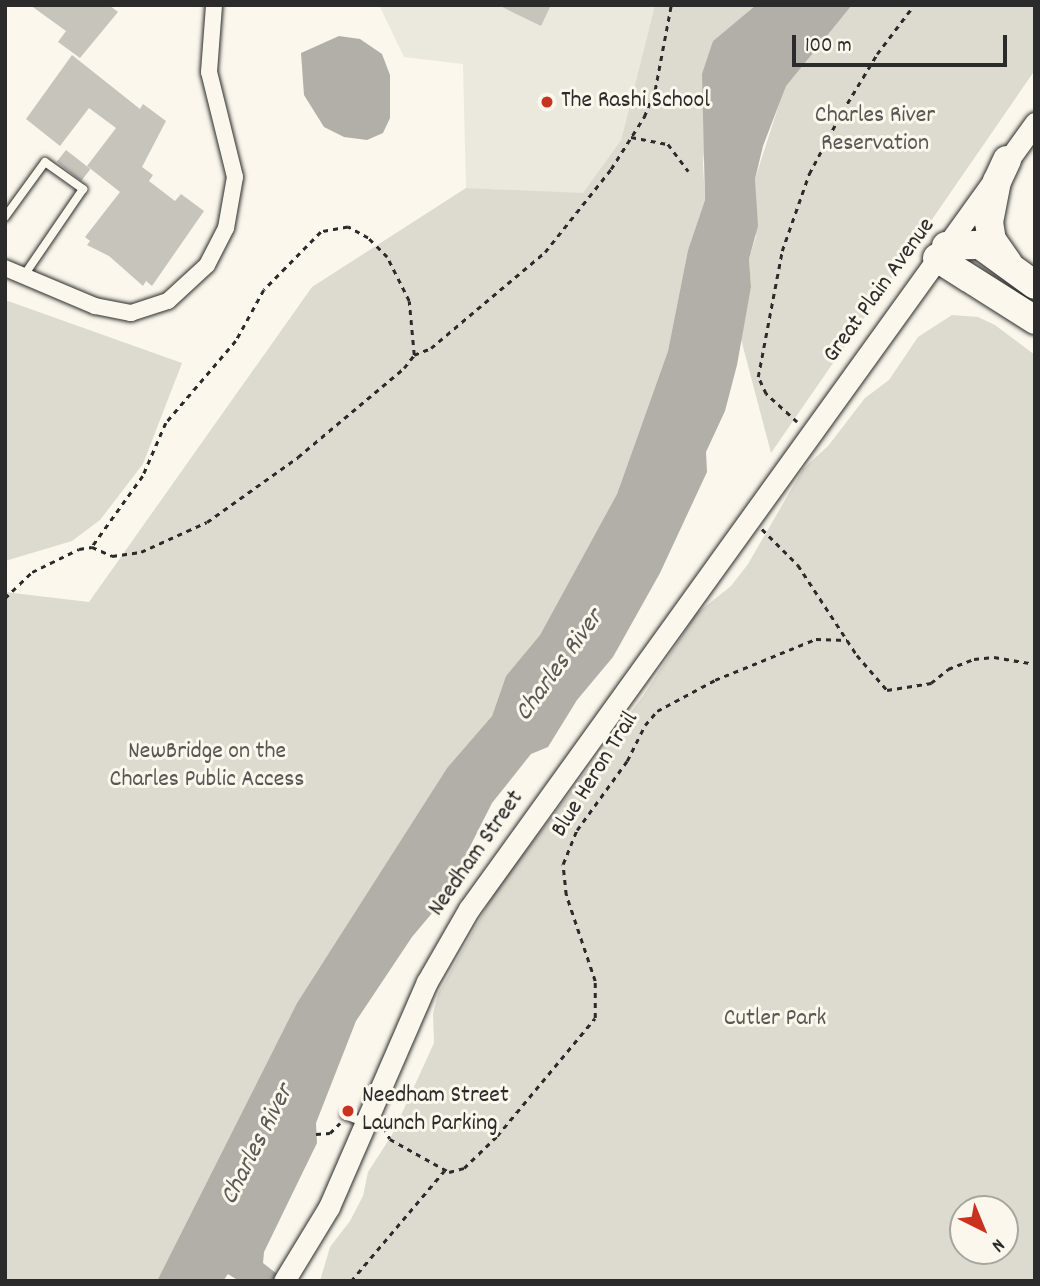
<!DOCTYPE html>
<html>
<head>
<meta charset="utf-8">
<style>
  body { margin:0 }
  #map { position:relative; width:1040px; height:1286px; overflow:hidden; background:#fbf7ec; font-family:Dekko,sans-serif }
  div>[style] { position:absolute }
  .built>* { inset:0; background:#ebe8de }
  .green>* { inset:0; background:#dddad0 }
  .water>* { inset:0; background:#b1afa7 }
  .building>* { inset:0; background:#c7c4bc; transform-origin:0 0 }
  .path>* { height:2.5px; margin-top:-1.25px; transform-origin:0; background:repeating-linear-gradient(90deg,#2b2b2b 0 5px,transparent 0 10px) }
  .roads { filter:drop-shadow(0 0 2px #2b2b2b) drop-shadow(0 0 2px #2b2b2b) }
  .lane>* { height:8px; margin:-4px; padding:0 4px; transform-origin:4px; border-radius:4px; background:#fbf7ec }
  .street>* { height:16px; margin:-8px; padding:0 8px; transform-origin:8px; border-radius:8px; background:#fbf7ec }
  .secondary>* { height:21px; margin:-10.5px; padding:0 10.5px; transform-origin:10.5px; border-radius:10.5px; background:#fbf7ec }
  .highway>* { height:28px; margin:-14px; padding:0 14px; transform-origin:14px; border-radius:14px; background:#fbf7ec }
  .dots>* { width:19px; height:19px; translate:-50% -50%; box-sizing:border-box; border:4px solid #fbf7ec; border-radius:50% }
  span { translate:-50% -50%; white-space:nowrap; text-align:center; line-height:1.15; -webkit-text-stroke:6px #fbf7ec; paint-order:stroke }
  .poi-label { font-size:24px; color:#2b2b2b }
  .left { translate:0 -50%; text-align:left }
  .park-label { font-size:24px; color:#585754 }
  .street-label { font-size:24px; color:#2b2b2b }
  .water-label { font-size:26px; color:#5a5956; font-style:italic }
  .frame { position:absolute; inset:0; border:7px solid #2b2b2b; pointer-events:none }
  .north { position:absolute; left:949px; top:1195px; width:70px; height:70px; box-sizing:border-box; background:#fbf7ec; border:2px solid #a8a59f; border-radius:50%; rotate:137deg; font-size:19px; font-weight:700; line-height:28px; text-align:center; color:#2b2b2b }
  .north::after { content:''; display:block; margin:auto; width:24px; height:32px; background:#c8321e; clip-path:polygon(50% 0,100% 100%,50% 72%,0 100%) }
  .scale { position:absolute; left:792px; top:35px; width:215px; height:32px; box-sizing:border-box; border:4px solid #2b2b2b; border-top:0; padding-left:9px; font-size:21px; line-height:24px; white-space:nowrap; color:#2b2b2b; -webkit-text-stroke:5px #fbf7ec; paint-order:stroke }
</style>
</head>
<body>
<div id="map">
  <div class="built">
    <div style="clip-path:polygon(379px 5px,655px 5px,621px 140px,583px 194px,466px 188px,463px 64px,404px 57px)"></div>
  </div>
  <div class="green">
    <div style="clip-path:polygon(655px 5px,756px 5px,713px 41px,703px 164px,705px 200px,688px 250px,668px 351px,617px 494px,540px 635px,506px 676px,492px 716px,447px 768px,297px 1003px,157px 1281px,5px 1281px,5px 592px,89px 602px,312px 287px,466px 188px,583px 193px,621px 140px)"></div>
    <div style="clip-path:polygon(852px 5px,1035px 5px,1035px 70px,771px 453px,741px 339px,751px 287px,749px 259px,756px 236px,755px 179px,785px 86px)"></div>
    <div style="clip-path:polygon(5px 300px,182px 363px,143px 464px,100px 520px,72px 541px,5px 561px)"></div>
    <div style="clip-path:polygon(evenodd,952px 315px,978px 317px,995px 325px,1035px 355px,1035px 1281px,320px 1281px,330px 1247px,350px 1221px,363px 1196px,368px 1172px,392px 1135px,434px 1043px,433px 1014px,438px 994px,496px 890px,643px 696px,696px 614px,731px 586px,748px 564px,803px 469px,828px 446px,865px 398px,889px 380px,918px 337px,952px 315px,963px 1209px,1005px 1209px,1005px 1251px,963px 1251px,963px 1209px)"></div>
  </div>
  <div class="water">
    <div style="clip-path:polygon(756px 5px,852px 5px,786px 86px,763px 146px,755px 179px,758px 226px,749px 259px,751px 287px,737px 365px,725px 411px,706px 452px,707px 472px,660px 573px,613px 657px,577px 700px,548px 747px,531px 754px,492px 803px,443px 900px,412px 937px,356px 1021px,316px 1123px,317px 1143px,264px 1252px,263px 1263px,286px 1281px,239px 1281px,228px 1274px,223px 1281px,157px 1281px,297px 1003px,447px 768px,492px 716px,506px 676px,540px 635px,617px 494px,668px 351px,688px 250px,705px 200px,702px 74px,713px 41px)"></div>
    <div style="clip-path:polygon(339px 36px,360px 39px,382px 54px,390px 75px,390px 118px,383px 133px,367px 140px,344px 137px,324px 127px,304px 95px,301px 53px)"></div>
  </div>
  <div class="building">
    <div style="clip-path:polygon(30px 5px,109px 5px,118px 12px,80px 58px,58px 42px,66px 31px)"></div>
    <div style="clip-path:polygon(498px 5px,551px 5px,541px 26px)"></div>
    <div style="clip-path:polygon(72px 55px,140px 109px,143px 104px,166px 121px,142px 167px,153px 175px,149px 181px,175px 201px,181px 194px,204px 211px,152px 286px,146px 281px,143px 286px,109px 256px,87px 245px,90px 241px,85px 237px,120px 192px,87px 166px,116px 128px,89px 108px,60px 146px,26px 119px)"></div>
    <div style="left:66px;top:150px;width:31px;height:15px;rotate:38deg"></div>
  </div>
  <div class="path">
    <div style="left:631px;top:137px;width:38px;rotate:11deg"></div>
    <div style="left:668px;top:144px;width:34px;rotate:53deg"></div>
    <div style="left:414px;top:355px;width:18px;rotate:-22deg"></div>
    <div style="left:431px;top:348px;width:149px;rotate:-40.1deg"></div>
    <div style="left:545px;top:252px;width:106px;rotate:-51.5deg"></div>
    <div style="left:611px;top:169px;width:62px;rotate:-57.6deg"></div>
    <div style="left:644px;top:117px;width:29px;rotate:-68deg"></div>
    <div style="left:655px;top:90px;width:86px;rotate:-79.3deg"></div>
    <div style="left:797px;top:422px;width:42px;rotate:-137.9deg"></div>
    <div style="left:766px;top:394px;width:19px;rotate:-115deg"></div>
    <div style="left:758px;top:377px;width:128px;rotate:-79.2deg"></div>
    <div style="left:782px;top:251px;width:82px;rotate:-70.7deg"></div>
    <div style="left:809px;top:174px;width:70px;rotate:-62deg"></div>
    <div style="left:842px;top:112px;width:68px;rotate:-58.9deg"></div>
    <div style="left:877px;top:54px;width:61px;rotate:-52.9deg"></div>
    <div style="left:762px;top:529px;width:51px;rotate:45deg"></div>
    <div style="left:798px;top:565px;width:108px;rotate:56.8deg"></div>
    <div style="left:857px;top:655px;width:46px;rotate:49.4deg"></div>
    <div style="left:887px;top:690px;width:45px;rotate:-9deg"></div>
    <div style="left:931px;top:683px;width:22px;rotate:-39deg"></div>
    <div style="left:948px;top:669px;width:28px;rotate:-21deg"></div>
    <div style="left:974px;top:659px;width:20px;rotate:-6deg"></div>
    <div style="left:994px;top:657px;width:42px;rotate:9.7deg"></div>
    <div style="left:5px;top:598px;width:37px;rotate:-44deg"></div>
    <div style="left:32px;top:572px;width:52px;rotate:-26.1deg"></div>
    <div style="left:79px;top:549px;width:13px;rotate:-9deg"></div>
    <div style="left:92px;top:547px;width:22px;rotate:24deg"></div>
    <div style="left:112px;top:556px;width:29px;rotate:-8deg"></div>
    <div style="left:141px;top:552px;width:72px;rotate:-24.4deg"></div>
    <div style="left:207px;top:522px;width:112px;rotate:-35.5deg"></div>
    <div style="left:298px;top:457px;width:138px;rotate:-40deg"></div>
    <div style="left:404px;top:368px;width:16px;rotate:-52deg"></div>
    <div style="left:414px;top:355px;width:54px;rotate:-95.3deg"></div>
    <div style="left:409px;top:301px;width:49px;rotate:-116.6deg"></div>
    <div style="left:387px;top:257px;width:27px;rotate:-135deg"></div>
    <div style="left:368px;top:238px;width:23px;rotate:-151deg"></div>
    <div style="left:348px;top:227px;width:27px;rotate:170deg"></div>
    <div style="left:321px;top:232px;width:81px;rotate:134.5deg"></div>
    <div style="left:264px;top:290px;width:58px;rotate:118.8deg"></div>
    <div style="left:236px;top:341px;width:108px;rotate:130.5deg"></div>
    <div style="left:166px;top:423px;width:58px;rotate:113.5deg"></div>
    <div style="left:143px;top:476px;width:87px;rotate:125.7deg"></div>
    <div style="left:384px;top:1127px;width:13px;rotate:63deg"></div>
    <div style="left:390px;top:1139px;width:68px;rotate:29.2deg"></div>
    <div style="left:449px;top:1172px;width:16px;rotate:-15deg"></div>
    <div style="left:464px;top:1168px;width:46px;rotate:-44.1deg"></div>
    <div style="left:497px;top:1136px;width:153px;rotate:-50.3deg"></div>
    <div style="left:595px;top:1018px;width:37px;rotate:-90deg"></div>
    <div style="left:595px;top:981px;width:91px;rotate:-108.6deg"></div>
    <div style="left:566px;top:895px;width:31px;rotate:-96deg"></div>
    <div style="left:563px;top:864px;width:37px;rotate:-68deg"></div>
    <div style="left:577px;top:830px;width:85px;rotate:-54.1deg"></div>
    <div style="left:627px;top:761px;width:40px;rotate:-63.4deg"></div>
    <div style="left:645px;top:725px;width:18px;rotate:-49deg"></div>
    <div style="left:657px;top:711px;width:66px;rotate:-28.1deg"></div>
    <div style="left:715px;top:680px;width:109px;rotate:-22.1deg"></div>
    <div style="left:816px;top:639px;width:31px;rotate:2deg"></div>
    <div style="left:316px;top:1134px;width:14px;rotate:-4deg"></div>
    <div style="left:330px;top:1133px;width:14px;rotate:-45deg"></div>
    <div style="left:351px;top:1281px;width:144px;rotate:-49.8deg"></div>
  </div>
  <div class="roads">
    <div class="lane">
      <div style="left:5px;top:217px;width:68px;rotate:-54deg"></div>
      <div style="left:45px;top:162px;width:47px;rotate:35.4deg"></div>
      <div style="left:83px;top:189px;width:103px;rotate:124.3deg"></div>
      <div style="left:345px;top:1115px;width:19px;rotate:21deg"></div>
    </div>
    <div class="street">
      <div style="left:5px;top:268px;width:98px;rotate:22.9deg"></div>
      <div style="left:95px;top:306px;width:37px;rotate:11deg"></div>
      <div style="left:131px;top:313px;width:39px;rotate:-18deg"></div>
      <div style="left:168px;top:301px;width:53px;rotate:-42.7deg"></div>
      <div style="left:207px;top:265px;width:42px;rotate:-62.8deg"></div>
      <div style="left:226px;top:228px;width:52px;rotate:-80deg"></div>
      <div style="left:235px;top:177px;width:108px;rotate:-103.9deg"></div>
      <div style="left:209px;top:72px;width:67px;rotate:-85.7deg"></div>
    </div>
    <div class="secondary">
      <div style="left:284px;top:1281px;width:87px;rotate:-58.7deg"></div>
      <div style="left:329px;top:1207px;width:245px;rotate:-66.5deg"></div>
      <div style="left:427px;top:982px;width:84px;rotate:-60.1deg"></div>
      <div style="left:469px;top:909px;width:969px;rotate:-54.24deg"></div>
    </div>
    <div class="highway">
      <div style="left:1007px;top:160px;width:23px;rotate:115deg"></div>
      <div style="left:997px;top:181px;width:42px;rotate:101deg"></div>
      <div style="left:989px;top:222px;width:18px;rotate:81deg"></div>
      <div style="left:992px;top:240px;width:28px;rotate:55deg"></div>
      <div style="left:946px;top:246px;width:34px;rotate:-2deg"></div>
      <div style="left:980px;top:245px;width:68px;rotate:36deg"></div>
      <div style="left:937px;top:258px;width:116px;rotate:32.3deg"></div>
    </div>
  </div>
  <div class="dots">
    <div style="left:547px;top:102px;background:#c8321e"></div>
    <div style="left:348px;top:1111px;background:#c8321e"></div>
  </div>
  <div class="poi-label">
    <span class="left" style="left:561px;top:102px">The Rashi School</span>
    <span class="left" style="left:362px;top:1111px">Needham Street<br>Launch Parking</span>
  </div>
  <div class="park-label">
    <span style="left:875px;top:131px">Charles River<br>Reservation</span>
    <span style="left:207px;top:767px">NewBridge on the<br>Charles Public Access</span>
    <span style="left:775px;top:1020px">Cutler Park</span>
  </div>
  <div class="street-label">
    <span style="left:880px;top:291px;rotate:-54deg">Great Plain Avenue</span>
    <span style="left:596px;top:775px;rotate:-58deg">Blue Heron Trail</span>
    <span style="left:477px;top:854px;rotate:-55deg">Needham Street</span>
  </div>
  <div class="water-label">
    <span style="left:560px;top:666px;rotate:-54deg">Charles River</span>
    <span style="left:258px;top:1145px;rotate:-63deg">Charles River</span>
  </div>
  <div class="frame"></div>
  <div class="north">N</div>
  <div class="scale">100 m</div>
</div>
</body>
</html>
